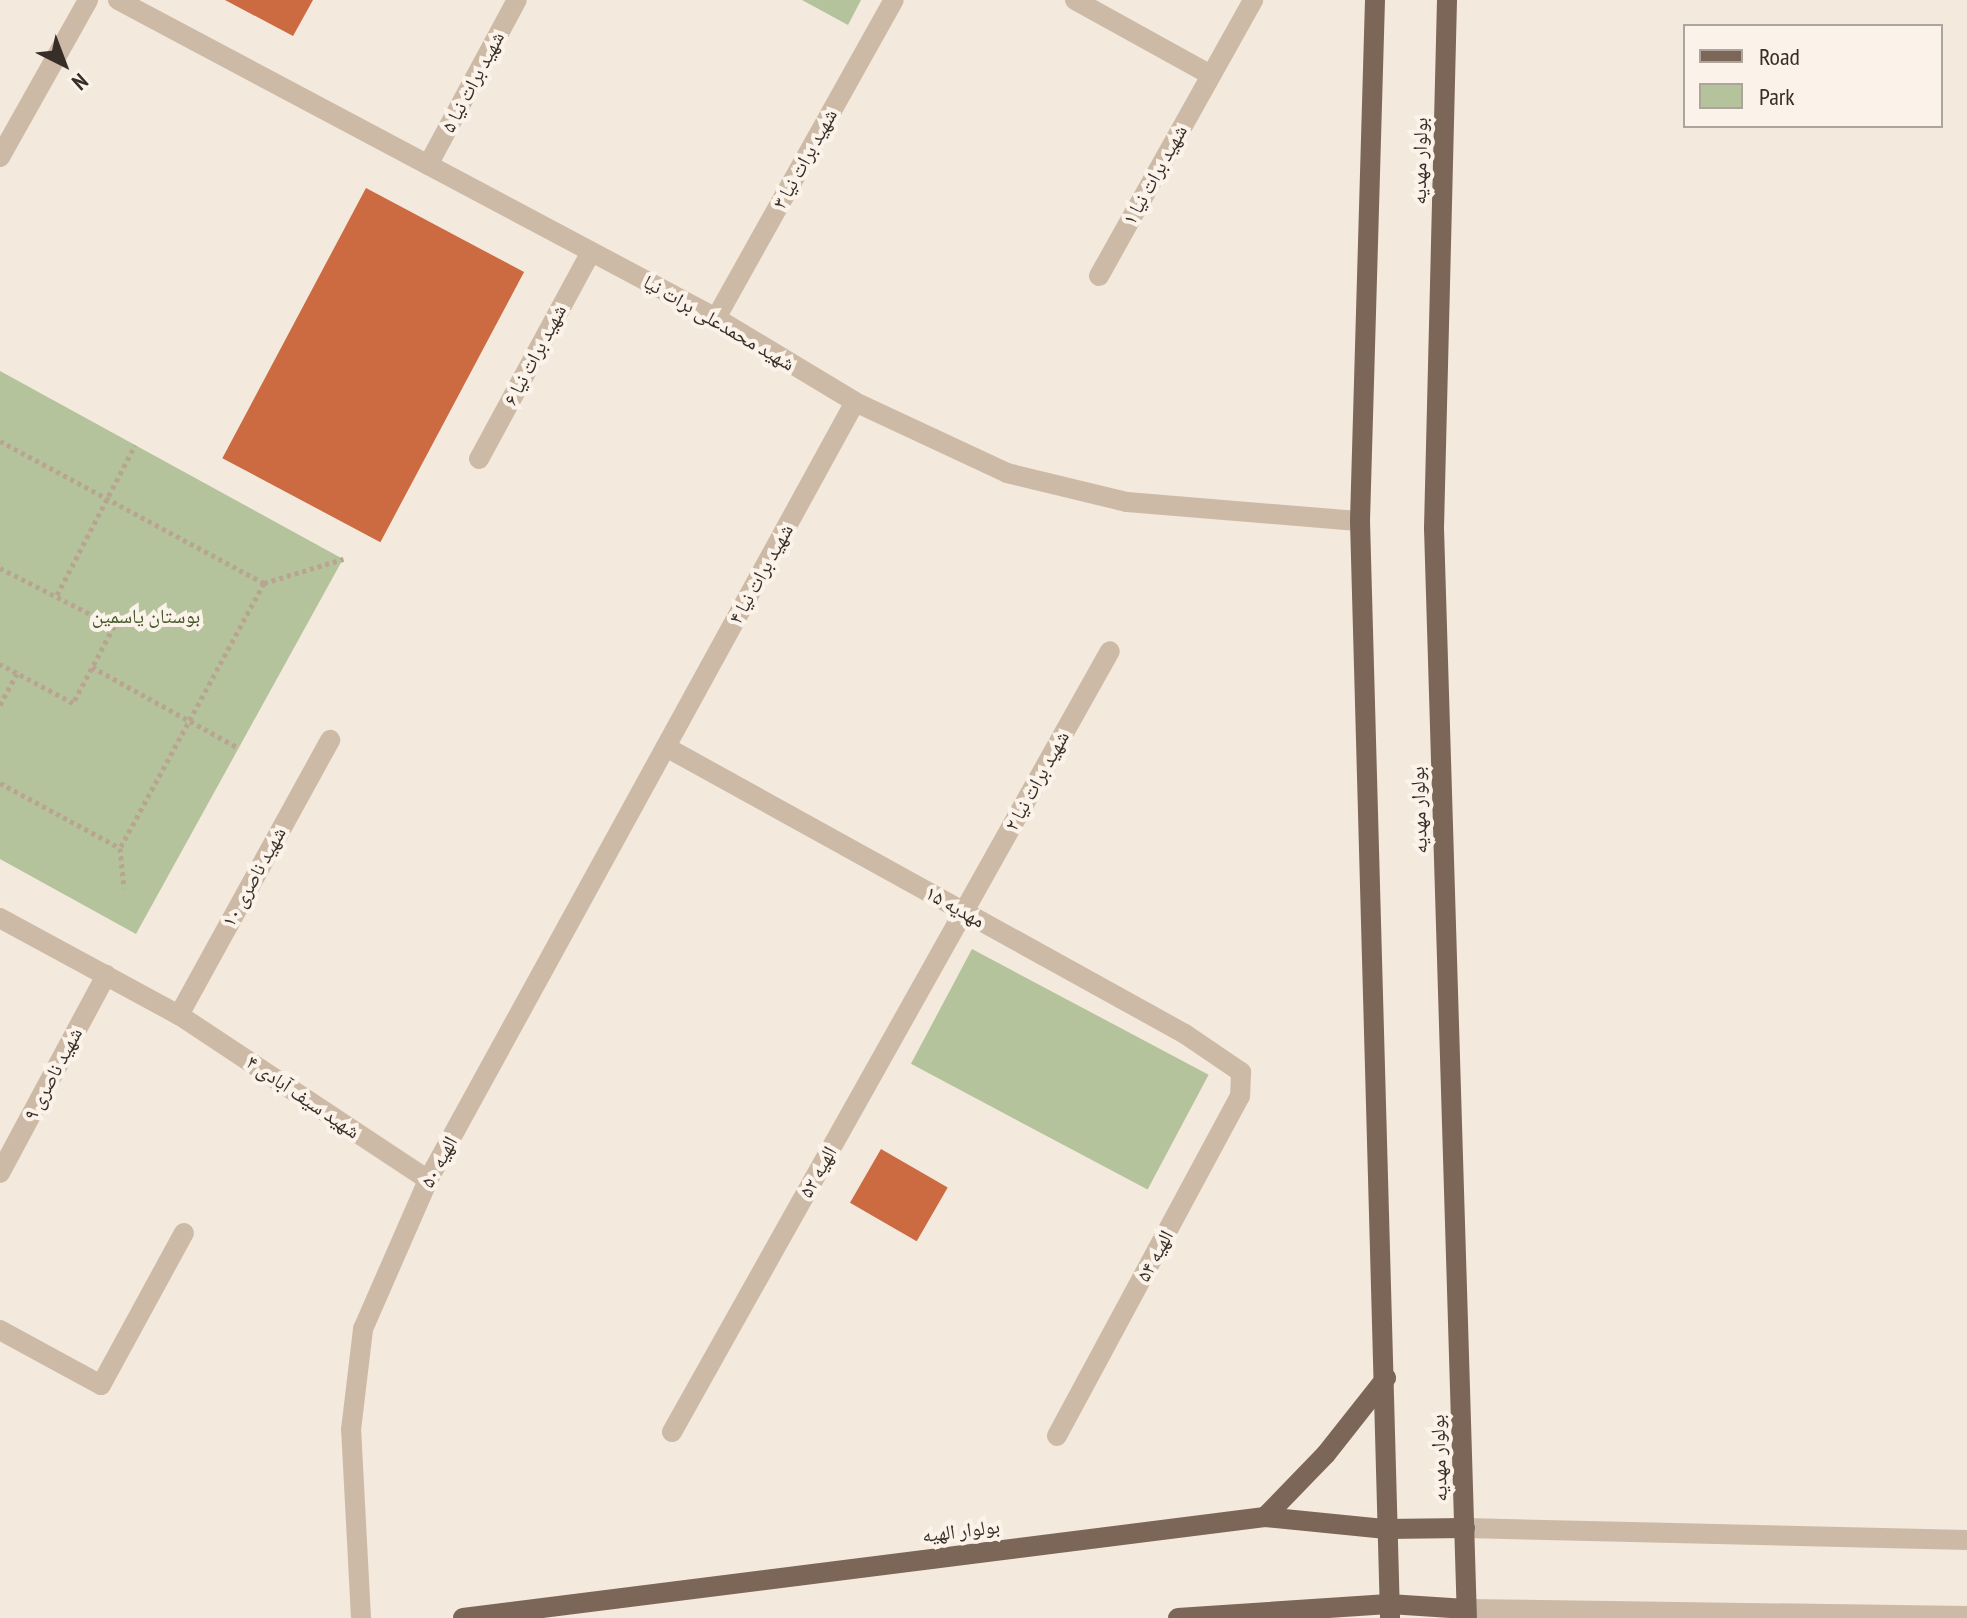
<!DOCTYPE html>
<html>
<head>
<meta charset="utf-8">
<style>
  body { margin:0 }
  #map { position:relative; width:1967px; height:1618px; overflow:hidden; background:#f3e9dc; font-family:"PT Sans Narrow","Noto Naskh Arabic",sans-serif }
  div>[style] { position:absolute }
  .green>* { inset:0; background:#b4c39b; transform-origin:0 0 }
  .building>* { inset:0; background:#cc6a42; transform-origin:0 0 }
  .path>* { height:5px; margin-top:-2.5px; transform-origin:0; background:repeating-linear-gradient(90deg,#b8a491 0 4px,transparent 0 8px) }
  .minor>* { height:20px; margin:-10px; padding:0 10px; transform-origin:10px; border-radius:10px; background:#ccbaa7 }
  .major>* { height:20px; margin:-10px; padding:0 10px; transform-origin:10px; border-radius:10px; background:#7b6658 }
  span { translate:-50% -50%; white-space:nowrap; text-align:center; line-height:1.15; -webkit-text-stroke:8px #fbf3e9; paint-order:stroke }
  .street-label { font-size:20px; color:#382e28 }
  .park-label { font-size:20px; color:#45582a }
  .legend { position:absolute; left:1683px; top:24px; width:260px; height:104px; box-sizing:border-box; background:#fbf3e9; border:2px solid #ada49c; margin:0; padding:10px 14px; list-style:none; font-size:24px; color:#382e28 }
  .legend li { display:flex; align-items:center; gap:16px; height:40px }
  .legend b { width:40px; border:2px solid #ada49c }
  .north { position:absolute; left:24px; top:24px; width:80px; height:80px; -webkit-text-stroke:6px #fbf3e9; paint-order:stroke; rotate:138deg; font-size:22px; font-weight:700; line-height:32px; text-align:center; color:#382e28 }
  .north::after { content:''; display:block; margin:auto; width:28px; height:36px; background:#382e28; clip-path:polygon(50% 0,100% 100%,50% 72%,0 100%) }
</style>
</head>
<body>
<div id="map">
  <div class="green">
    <div style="clip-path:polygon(802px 0,861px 0,848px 25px)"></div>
    <div style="clip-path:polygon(0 371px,343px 559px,136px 934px,0 859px)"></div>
    <div style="left:972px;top:949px;width:268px;height:130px;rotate:28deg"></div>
  </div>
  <div class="building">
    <div style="clip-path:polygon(225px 0,313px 0,293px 36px)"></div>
    <div style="left:366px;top:188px;width:179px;height:306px;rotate:28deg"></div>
    <div style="left:881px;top:1149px;width:77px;height:62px;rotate:30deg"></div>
  </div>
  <div class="path">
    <div style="left:0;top:441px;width:300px;rotate:28.3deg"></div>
    <div style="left:264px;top:583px;width:302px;rotate:118.5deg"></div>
    <div style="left:120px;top:848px;width:40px;rotate:84.3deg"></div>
    <div style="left:0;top:568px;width:128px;rotate:27deg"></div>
    <div style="left:114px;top:626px;width:87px;rotate:118deg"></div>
    <div style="left:73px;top:703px;width:83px;rotate:-151.9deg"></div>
    <div style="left:264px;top:583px;width:83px;rotate:-16.9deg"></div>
    <div style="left:57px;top:595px;width:169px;rotate:-62.5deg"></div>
    <div style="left:92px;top:667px;width:168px;rotate:28.9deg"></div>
    <div style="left:0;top:705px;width:36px;rotate:-62deg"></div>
    <div style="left:0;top:783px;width:136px;rotate:28.4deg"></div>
  </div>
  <div class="minor">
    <div style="left:118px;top:0;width:677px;rotate:28deg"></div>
    <div style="left:716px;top:318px;width:162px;rotate:31.1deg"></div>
    <div style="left:855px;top:402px;width:168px;rotate:25deg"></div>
    <div style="left:1007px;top:473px;width:123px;rotate:13.6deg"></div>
    <div style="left:1127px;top:502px;width:234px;rotate:4.7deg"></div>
    <div style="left:1075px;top:0;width:155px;rotate:28.9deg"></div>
    <div style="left:0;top:157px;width:180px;rotate:-60.7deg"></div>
    <div style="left:428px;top:165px;width:187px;rotate:-61.7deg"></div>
    <div style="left:1099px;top:276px;width:316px;rotate:-60.8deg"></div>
    <div style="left:716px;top:318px;width:364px;rotate:-60.8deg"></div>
    <div style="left:479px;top:459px;width:235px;rotate:-61.6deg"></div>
    <div style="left:666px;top:747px;width:593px;rotate:28.94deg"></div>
    <div style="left:1185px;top:1034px;width:68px;rotate:34.2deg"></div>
    <div style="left:1241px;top:1072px;width:24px;rotate:92deg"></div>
    <div style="left:1240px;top:1096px;width:386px;rotate:118.3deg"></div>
    <div style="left:0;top:918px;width:204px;rotate:28.5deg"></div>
    <div style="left:179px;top:1015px;width:299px;rotate:33.5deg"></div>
    <div style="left:179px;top:1015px;width:314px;rotate:-61.2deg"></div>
    <div style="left:0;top:1173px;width:225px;rotate:-61.8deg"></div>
    <div style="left:0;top:1330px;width:115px;rotate:28.6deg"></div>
    <div style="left:101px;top:1385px;width:173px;rotate:-61.4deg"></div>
    <div style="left:672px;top:1432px;width:895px;rotate:-60.72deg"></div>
    <div style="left:1465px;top:1528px;width:502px;rotate:1.37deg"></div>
    <div style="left:1466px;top:1609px;width:501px;rotate:0.8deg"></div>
    <div style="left:361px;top:1618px;width:188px;rotate:-93deg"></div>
    <div style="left:351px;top:1430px;width:102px;rotate:-83.2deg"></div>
    <div style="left:363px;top:1329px;width:163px;rotate:-66.4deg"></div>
    <div style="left:428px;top:1180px;width:887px;rotate:-61.24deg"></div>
  </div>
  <div class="major">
    <div style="left:1375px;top:0;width:521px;rotate:91.65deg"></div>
    <div style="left:1360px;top:521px;width:1097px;rotate:88.43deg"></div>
    <div style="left:1447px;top:0;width:528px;rotate:91.41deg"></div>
    <div style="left:1434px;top:528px;width:1090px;rotate:88.27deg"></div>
    <div style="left:1265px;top:1517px;width:88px;rotate:-45.9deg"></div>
    <div style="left:1326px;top:1454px;width:97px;rotate:-51.7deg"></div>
    <div style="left:463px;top:1618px;width:808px;rotate:-7.18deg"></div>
    <div style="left:1265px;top:1517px;width:122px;rotate:5.7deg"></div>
    <div style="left:1386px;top:1529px;width:79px;rotate:-0.7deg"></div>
    <div style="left:1178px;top:1618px;width:211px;rotate:-3.8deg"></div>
    <div style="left:1389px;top:1604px;width:77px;rotate:3.7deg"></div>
  </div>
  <div class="street-label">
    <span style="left:473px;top:82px;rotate:-62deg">شهید برات نیا ۵</span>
    <span style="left:805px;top:159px;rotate:-61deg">شهید برات نیا ۳</span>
    <span style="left:1420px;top:161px;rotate:-89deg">بولوار مهدیه</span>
    <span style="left:1155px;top:175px;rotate:-61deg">شهید برات نیا ۱</span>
    <span style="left:719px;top:323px;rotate:30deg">شهید محمدعلی برات نیا</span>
    <span style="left:535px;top:355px;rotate:-62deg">شهید برات نیا ۶</span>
    <span style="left:761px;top:574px;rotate:-61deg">شهید برات نیا ۴</span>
    <span style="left:1037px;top:781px;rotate:-61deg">شهید برات نیا ۲</span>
    <span style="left:1419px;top:810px;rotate:-92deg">بولوار مهدیه</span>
    <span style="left:254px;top:877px;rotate:-61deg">شهید ناصری ۱۰</span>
    <span style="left:955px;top:907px;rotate:29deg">مهدیه ۱۵</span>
    <span style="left:53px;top:1074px;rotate:-62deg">شهید ناصری ۹</span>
    <span style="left:303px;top:1097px;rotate:34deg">شهید سیف آبادی ۴</span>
    <span style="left:439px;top:1162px;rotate:-62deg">الهیه ۵۰</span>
    <span style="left:818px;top:1172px;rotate:-61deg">الهیه ۵۲</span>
    <span style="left:1155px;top:1256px;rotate:-62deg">الهیه ۵۴</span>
    <span style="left:1439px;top:1458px;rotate:-92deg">بولوار مهدیه</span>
    <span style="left:961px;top:1531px;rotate:-7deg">بولوار الهیه</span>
  </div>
  <div class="park-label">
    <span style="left:146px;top:616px">بوستان یاسمین</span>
  </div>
  <ul class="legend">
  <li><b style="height:10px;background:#7b6658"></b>Road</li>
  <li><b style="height:22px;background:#b4c39b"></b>Park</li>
  </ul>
  <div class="north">N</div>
</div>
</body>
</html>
